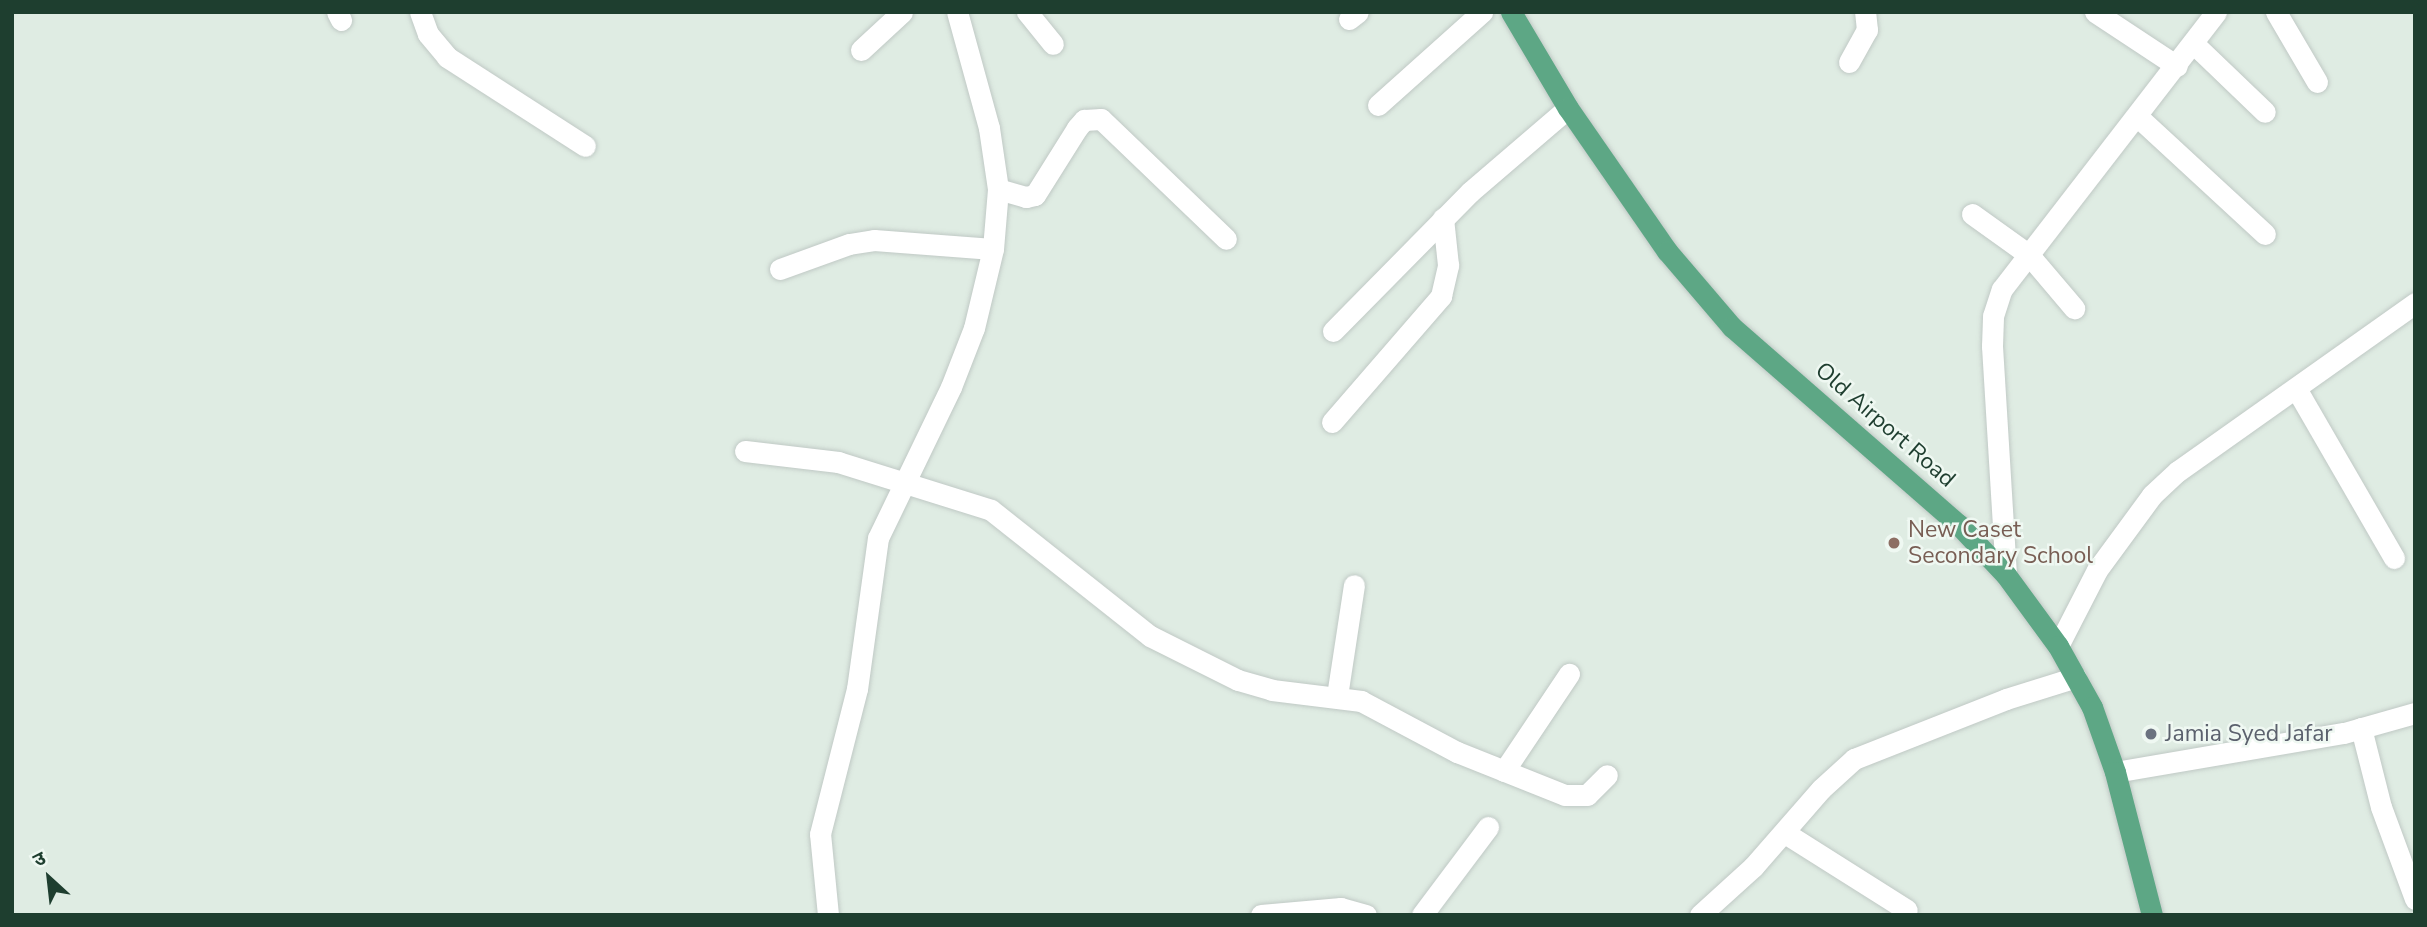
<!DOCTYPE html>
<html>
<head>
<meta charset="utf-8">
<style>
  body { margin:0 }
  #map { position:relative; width:2427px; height:927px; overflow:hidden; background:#dfece3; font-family:"Nunito Sans","Noto Sans Devanagari",sans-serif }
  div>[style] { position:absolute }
  .roads { filter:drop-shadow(0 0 2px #c0c9c5) drop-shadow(0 0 2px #c0c9c5) }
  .minor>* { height:21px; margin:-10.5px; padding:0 10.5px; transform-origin:10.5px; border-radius:10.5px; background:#fff }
  .major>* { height:21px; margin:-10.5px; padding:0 10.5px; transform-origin:10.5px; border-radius:10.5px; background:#5da785 }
  .dots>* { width:19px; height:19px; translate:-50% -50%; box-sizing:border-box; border:4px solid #eff8f2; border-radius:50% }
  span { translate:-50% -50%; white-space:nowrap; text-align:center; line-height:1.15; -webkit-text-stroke:5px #eff8f2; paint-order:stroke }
  .street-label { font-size:23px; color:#1e3e2f }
  .education-label { font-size:23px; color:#785e54 }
  .left { translate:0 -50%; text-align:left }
  .worship-label { font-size:23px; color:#5b616d }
  .frame { position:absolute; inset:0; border:14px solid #1e3e2f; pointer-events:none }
  .north { position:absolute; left:14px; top:843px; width:70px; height:70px; -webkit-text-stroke:5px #eff8f2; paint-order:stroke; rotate:333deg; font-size:19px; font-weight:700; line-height:28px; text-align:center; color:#1e3e2f }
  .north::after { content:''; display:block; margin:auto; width:24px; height:32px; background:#1e3e2f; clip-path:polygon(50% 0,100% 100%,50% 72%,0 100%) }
</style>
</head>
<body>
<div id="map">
  <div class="roads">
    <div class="minor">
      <div style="left:337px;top:12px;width:9px;rotate:63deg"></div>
      <div style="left:420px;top:12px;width:23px;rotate:70deg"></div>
      <div style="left:428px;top:34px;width:30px;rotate:50deg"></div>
      <div style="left:447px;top:57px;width:164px;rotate:32.8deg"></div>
      <div style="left:1027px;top:12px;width:41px;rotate:50.9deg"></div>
      <div style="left:2095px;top:12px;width:98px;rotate:33.4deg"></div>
      <div style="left:2276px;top:12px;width:81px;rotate:59.6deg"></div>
      <div style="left:1349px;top:19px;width:11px;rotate:-38deg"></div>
      <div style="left:2194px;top:44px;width:98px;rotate:43.8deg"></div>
      <div style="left:861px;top:50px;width:56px;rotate:-42.8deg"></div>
      <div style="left:1849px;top:62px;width:37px;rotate:-61deg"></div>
      <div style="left:1867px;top:30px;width:18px;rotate:-96deg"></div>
      <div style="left:1378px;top:105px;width:140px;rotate:-41.8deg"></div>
      <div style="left:2137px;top:116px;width:174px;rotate:42.7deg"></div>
      <div style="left:998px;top:189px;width:29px;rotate:16deg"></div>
      <div style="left:1026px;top:197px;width:9px;rotate:-13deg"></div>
      <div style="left:1035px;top:195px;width:79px;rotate:-57.9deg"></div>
      <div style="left:1077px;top:128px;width:11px;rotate:-49deg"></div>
      <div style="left:1084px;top:120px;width:17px;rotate:-3deg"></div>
      <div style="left:1101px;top:119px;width:173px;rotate:43.8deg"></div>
      <div style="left:1972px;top:214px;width:70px;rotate:35.7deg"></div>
      <div style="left:2029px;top:255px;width:70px;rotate:49.7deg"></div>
      <div style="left:780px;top:269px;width:73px;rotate:-19.9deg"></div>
      <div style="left:849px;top:244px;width:25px;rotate:-9deg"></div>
      <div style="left:874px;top:240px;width:119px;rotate:4.3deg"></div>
      <div style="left:1333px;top:331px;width:195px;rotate:-45.4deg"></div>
      <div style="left:1470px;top:192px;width:129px;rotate:-40.6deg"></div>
      <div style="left:2297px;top:390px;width:194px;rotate:60deg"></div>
      <div style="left:1332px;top:422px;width:167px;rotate:-49.1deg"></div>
      <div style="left:1441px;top:296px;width:32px;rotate:-77deg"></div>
      <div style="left:1448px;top:265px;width:47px;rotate:-96.1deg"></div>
      <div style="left:745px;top:451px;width:94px;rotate:6.7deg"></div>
      <div style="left:838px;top:462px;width:160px;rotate:17.4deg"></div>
      <div style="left:991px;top:510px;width:203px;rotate:38.4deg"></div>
      <div style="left:1150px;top:636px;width:98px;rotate:26.6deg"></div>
      <div style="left:1238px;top:680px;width:35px;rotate:16deg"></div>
      <div style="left:1272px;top:690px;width:90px;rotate:7deg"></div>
      <div style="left:1361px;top:701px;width:109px;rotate:28deg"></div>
      <div style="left:1457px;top:752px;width:116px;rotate:21.7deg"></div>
      <div style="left:1565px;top:795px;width:22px"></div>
      <div style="left:1587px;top:795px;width:28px;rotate:-45deg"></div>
      <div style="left:2006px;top:575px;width:229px;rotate:-93.5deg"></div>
      <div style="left:1992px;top:346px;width:30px;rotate:-88deg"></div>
      <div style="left:1993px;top:316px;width:28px;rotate:-72deg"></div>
      <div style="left:2002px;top:289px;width:350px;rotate:-52.3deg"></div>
      <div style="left:2058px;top:646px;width:85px;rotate:-62.8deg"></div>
      <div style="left:2097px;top:570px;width:93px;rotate:-53.7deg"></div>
      <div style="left:2152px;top:495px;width:35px;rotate:-43deg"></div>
      <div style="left:2178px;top:471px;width:291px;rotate:-35.3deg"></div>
      <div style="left:1337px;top:696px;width:112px;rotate:-81.3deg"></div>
      <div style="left:2361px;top:728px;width:81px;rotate:75.8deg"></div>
      <div style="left:2381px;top:807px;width:98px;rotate:69.7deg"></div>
      <div style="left:1504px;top:771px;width:117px;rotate:-56.2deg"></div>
      <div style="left:2115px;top:772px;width:232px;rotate:-9.7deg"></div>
      <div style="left:2344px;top:733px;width:74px;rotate:-15.7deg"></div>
      <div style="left:1785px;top:833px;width:144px;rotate:32.3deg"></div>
      <div style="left:828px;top:915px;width:81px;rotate:-95.6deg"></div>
      <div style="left:820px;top:834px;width:150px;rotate:-75.7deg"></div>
      <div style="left:857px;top:689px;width:152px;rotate:-82.1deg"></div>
      <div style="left:878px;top:538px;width:168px;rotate:-64.2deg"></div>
      <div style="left:951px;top:387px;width:63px;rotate:-68.7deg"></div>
      <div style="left:974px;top:328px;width:81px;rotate:-76.5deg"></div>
      <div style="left:993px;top:249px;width:60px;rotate:-85.2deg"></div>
      <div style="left:998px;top:189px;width:62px;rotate:-98.4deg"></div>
      <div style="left:989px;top:128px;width:120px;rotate:-105.4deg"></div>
      <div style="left:1261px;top:915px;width:80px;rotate:-5deg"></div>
      <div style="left:1341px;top:908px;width:26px;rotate:16deg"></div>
      <div style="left:1422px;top:915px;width:110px;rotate:-53.1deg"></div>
      <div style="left:1700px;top:915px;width:72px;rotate:-42.2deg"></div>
      <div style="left:1753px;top:867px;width:103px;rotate:-48.9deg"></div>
      <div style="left:1821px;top:789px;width:45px;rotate:-42.3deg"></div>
      <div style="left:1854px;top:759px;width:163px;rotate:-21.5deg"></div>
      <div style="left:2006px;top:699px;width:73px;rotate:-17.4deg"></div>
    </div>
    <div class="major">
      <div style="left:1511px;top:12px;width:112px;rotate:59.3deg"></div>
      <div style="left:1568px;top:108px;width:174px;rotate:55.3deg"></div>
      <div style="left:1667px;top:251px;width:100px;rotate:49.5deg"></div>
      <div style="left:1732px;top:327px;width:300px;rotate:41.1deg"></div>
      <div style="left:1958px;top:524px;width:70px;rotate:46.7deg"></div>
      <div style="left:2006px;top:575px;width:88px;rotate:53.8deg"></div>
      <div style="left:2058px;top:646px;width:70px;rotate:60.9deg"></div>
      <div style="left:2092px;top:707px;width:69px;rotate:70.5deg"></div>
      <div style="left:2115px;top:772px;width:148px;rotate:75.5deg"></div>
    </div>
  </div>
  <div class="dots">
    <div style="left:1894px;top:543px;background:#8d6e63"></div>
    <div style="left:2151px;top:734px;background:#6b7280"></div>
  </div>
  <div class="street-label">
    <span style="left:1885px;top:425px;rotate:41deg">Old Airport Road</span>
  </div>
  <div class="education-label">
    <span class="left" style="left:1908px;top:543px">New Caset<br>Secondary School</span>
  </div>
  <div class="worship-label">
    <span class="left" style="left:2165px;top:734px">Jamia Syed Jafar</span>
  </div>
  <div class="frame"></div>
  <div class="north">उ</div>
</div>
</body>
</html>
